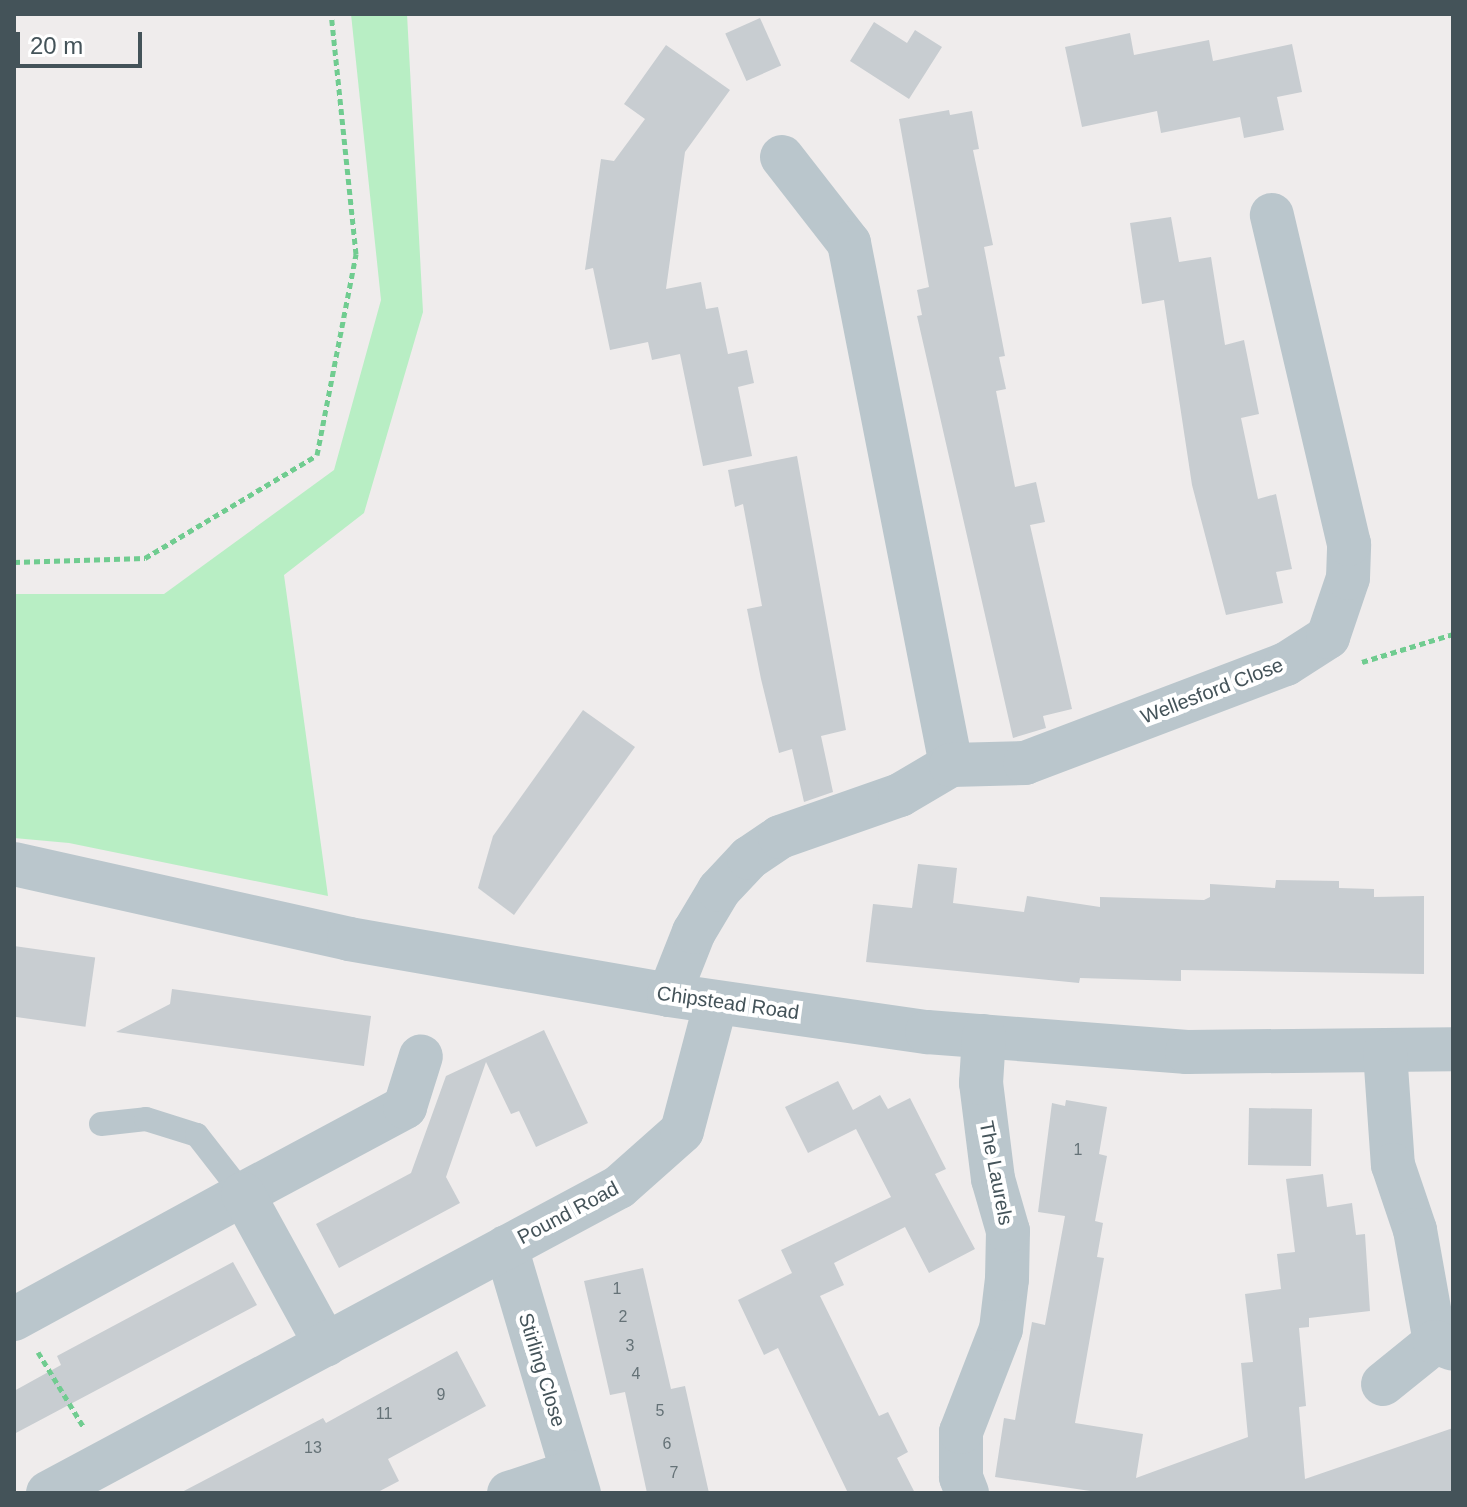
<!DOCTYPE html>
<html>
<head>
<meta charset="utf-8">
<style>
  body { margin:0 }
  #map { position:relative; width:1467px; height:1507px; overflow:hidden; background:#efecec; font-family:Helvetica,sans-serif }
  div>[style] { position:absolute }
  .green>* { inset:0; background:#b8eec4 }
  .building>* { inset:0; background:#c8cdd1; transform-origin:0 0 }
  .path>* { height:5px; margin-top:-2.5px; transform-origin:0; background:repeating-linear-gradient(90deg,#70cc90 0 6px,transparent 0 10px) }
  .service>* { height:24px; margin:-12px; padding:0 12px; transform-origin:12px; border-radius:12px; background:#bac6cc }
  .minor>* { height:44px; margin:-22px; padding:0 22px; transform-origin:22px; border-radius:22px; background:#bac6cc }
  span { translate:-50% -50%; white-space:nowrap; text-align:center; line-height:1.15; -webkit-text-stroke:8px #fff; paint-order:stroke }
  .number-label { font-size:16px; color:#657277 }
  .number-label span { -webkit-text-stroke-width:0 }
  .street-label { font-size:20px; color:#445359 }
  .frame { position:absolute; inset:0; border:16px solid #445359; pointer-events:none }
  .scale { position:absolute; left:16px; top:32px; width:126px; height:36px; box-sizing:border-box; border:4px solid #445359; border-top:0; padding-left:10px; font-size:24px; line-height:28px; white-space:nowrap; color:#445359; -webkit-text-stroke:6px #fff; paint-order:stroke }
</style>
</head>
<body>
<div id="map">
  <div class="green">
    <div style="clip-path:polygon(351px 14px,407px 14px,423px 312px,364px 513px,284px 575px,328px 896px,69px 843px,14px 838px,14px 594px,164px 594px,334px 470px,381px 300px)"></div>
  </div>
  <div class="building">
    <div style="left:760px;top:18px;width:52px;height:38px;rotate:66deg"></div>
    <div style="clip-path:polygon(874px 22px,907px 43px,915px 30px,942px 47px,909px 99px,850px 61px)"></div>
    <div style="clip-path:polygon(1130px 33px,1134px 55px,1209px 40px,1213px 61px,1292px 44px,1302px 92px,1277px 97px,1284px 130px,1244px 138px,1240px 117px,1161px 133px,1157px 111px,1082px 127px,1065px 47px)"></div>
    <div style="clip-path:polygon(666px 45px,730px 90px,685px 152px,666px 289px,701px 282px,706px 309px,718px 307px,728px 354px,747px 350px,754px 383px,738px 387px,752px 456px,703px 466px,680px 354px,652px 360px,648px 342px,610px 350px,593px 268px,585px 270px,601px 159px,614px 161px,645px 119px,624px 104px)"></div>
    <div style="clip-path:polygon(949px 110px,950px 115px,972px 111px,979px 149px,973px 150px,993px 245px,984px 247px,1005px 356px,999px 357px,1006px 389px,996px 391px,1015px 487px,1036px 482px,1045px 522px,1030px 525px,1072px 709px,1043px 716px,1046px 728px,1013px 738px,917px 316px,922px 315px,917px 290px,929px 287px,899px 119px)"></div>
    <div style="clip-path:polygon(1171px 217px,1179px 262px,1211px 257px,1225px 345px,1244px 340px,1259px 414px,1241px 418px,1258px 499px,1276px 494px,1292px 569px,1276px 572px,1283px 603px,1226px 615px,1192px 485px,1164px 300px,1142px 304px,1130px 223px)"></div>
    <div style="clip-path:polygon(797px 456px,846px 730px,821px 736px,833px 792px,804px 802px,792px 749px,779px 753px,761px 679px,747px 609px,762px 606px,743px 504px,735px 507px,728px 470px)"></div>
    <div style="clip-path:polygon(583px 710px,635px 747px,514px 915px,478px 888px,493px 836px)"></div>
    <div style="clip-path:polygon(918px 864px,957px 868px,953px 903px,1024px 912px,1027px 896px,1100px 907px,1100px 897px,1204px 900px,1210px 897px,1210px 884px,1275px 888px,1276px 880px,1339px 881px,1339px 888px,1374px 889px,1374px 897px,1424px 896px,1424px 974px,1181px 970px,1181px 981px,1080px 978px,1079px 983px,866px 962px,873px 904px,912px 908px)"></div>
    <div style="left:14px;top:946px;width:82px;height:70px;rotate:8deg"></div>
    <div style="clip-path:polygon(172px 989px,371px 1016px,364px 1066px,116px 1032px,170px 1004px)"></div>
    <div style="clip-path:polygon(544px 1030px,588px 1123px,536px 1147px,519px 1111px,511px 1114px,486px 1062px,446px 1177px,460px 1203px,339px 1268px,316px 1224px,411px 1173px,446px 1076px)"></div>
    <div style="clip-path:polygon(838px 1081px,853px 1110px,880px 1095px,888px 1109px,910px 1098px,946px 1169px,935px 1174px,975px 1249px,929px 1273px,905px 1227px,834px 1263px,844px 1285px,820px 1296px,879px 1416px,888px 1412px,908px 1452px,897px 1458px,915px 1493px,848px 1493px,778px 1348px,764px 1355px,738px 1300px,792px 1273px,781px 1250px,891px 1197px,856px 1129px,808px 1153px,785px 1107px)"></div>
    <div style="clip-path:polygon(1066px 1100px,1107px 1107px,1099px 1154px,1107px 1156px,1095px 1221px,1103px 1223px,1097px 1257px,1104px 1258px,1075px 1423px,1143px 1434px,1136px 1478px,1248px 1437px,1241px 1363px,1253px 1362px,1245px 1294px,1281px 1289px,1277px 1254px,1295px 1252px,1286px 1179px,1323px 1174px,1327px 1207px,1352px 1203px,1356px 1235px,1365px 1234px,1370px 1311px,1309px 1318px,1309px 1327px,1299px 1328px,1306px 1406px,1299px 1407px,1305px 1479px,1453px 1428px,1453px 1493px,1104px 1493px,995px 1477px,1004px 1418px,1015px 1420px,1032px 1322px,1045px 1325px,1065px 1216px,1038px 1212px,1052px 1103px,1065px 1106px)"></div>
    <div style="left:1249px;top:1108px;width:63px;height:57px;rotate:1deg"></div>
    <div style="clip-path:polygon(233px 1262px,257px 1305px,14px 1434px,14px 1391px,61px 1365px,57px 1356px)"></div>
    <div style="clip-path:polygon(643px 1268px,671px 1389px,685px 1386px,709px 1493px,647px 1493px,625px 1392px,610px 1395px,584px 1281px)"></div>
    <div style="clip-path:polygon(457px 1351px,486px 1406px,388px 1459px,399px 1481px,376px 1493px,180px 1493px,323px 1418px,326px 1423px)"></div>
  </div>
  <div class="path">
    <div style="left:14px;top:562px;width:131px;rotate:-1.7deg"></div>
    <div style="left:145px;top:558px;width:200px;rotate:-30.9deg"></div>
    <div style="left:317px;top:455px;width:205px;rotate:-79deg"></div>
    <div style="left:356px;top:254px;width:241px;rotate:-95.9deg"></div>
    <div style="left:1362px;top:662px;width:95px;rotate:-17.1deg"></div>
    <div style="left:38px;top:1352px;width:87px;rotate:58.7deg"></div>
  </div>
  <div class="service">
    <div style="left:101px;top:1124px;width:45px;rotate:-6.3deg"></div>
    <div style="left:146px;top:1119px;width:53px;rotate:17.4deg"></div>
    <div style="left:197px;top:1135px;width:75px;rotate:52.1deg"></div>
  </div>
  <div class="minor">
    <div style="left:782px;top:157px;width:109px;rotate:52.1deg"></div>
    <div style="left:849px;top:243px;width:532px;rotate:78.94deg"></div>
    <div style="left:14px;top:864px;width:343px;rotate:12.6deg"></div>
    <div style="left:349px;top:939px;width:325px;rotate:9.9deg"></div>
    <div style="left:669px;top:995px;width:261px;rotate:8.2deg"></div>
    <div style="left:927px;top:1032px;width:261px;rotate:4.4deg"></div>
    <div style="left:1187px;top:1052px;width:266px;rotate:-0.6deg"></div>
    <div style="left:669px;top:995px;width:68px;rotate:-68.4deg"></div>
    <div style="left:694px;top:932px;width:49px;rotate:-59.2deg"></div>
    <div style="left:719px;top:890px;width:44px;rotate:-46.8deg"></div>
    <div style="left:749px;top:858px;width:37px;rotate:-34deg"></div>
    <div style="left:780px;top:837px;width:127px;rotate:-19.3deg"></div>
    <div style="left:900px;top:795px;width:59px;rotate:-30.5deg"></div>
    <div style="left:951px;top:765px;width:74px;rotate:-1.5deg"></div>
    <div style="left:1025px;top:763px;width:279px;rotate:-20.8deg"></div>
    <div style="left:1286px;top:664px;width:50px;rotate:-32.7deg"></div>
    <div style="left:1328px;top:637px;width:62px;rotate:-71.3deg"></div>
    <div style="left:1348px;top:578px;width:34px;rotate:-88deg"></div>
    <div style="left:1349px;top:544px;width:338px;rotate:-103.2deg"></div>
    <div style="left:1385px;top:1052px;width:113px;rotate:86deg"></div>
    <div style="left:1393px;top:1165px;width:69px;rotate:71.3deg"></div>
    <div style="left:1415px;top:1230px;width:114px;rotate:79.9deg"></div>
    <div style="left:243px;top:1194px;width:184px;rotate:-28.2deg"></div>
    <div style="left:405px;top:1107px;width:53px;rotate:-72.6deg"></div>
    <div style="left:506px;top:1247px;width:257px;rotate:73.5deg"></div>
    <div style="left:14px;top:1319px;width:261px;rotate:-28.6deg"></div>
    <div style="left:243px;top:1194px;width:172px;rotate:61.2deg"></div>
    <div style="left:1383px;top:1384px;width:67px;rotate:-38.9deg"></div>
    <div style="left:1435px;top:1342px;width:19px;rotate:21deg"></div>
    <div style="left:48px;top:1493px;width:648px;rotate:-28.19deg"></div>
    <div style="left:619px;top:1187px;width:84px;rotate:-41.6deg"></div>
    <div style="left:682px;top:1131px;width:133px;rotate:-75.2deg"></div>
    <div style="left:509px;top:1493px;width:66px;rotate:-18.4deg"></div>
    <div style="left:967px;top:1493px;width:17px;rotate:-111deg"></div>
    <div style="left:961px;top:1477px;width:45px;rotate:-90deg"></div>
    <div style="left:961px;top:1432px;width:110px;rotate:-68.8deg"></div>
    <div style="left:1001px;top:1329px;width:50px;rotate:-83.2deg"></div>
    <div style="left:1007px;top:1279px;width:48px;rotate:-88.8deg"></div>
    <div style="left:1008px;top:1231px;width:54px;rotate:-106.1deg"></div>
    <div style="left:993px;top:1179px;width:97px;rotate:-97.1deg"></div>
    <div style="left:981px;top:1083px;width:47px;rotate:-86.3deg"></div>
  </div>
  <div class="number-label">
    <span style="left:1078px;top:1150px">1</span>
    <span style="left:617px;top:1289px">1</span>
    <span style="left:623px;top:1317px">2</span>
    <span style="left:630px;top:1346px">3</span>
    <span style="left:636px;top:1374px">4</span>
    <span style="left:441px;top:1395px">9</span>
    <span style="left:660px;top:1411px">5</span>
    <span style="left:384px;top:1414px">11</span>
    <span style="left:667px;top:1444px">6</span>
    <span style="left:313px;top:1448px">13</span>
    <span style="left:674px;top:1473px">7</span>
  </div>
  <div class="street-label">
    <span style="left:1212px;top:691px;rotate:-21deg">Wellesford Close</span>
    <span style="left:728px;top:1003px;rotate:8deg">Chipstead Road</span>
    <span style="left:996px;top:1173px;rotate:79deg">The Laurels</span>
    <span style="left:568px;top:1213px;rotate:-28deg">Pound Road</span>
    <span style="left:542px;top:1370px;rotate:73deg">Stirling Close</span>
  </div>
  <div class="frame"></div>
  <div class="scale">20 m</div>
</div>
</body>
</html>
